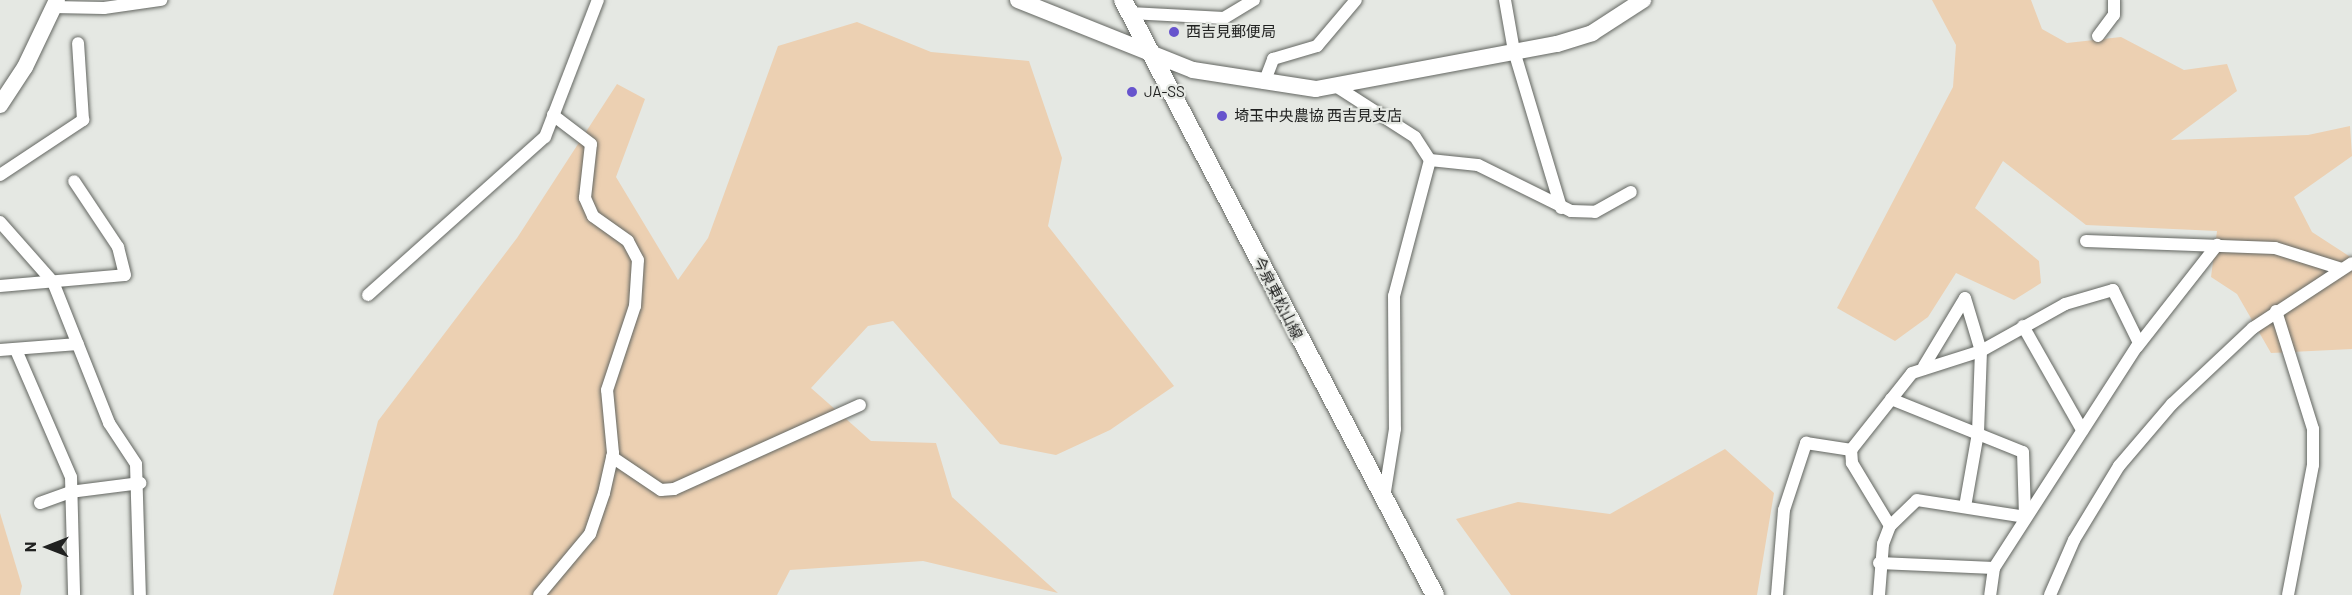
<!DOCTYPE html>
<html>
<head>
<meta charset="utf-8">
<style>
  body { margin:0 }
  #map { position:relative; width:2352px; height:595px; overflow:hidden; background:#e5e8e3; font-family:Barlow,"Noto Sans JP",sans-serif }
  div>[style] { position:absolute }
  .green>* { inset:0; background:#ecd0b2 }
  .roads { filter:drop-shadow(0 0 2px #636661) drop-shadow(0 0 2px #636661) }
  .minor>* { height:12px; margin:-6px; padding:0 6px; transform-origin:6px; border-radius:6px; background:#fff }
  .tertiary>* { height:16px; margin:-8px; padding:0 8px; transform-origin:8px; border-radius:8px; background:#fff }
  .secondary>* { height:18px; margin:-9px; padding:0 9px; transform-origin:9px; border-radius:9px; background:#fff }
  .dots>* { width:16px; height:16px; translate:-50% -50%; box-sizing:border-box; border:3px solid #e5e8e3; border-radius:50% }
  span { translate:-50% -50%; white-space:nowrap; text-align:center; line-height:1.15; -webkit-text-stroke:4.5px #e5e8e3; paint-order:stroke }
  .poi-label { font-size:15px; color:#202120 }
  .left { translate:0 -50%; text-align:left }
  .street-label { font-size:15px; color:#202120 }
  .north { position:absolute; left:18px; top:517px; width:60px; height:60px; -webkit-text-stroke:4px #e5e8e3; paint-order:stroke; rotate:270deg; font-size:16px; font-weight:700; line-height:24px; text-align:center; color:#202120 }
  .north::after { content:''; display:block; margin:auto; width:21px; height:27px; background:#202120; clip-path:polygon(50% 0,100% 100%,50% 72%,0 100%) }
</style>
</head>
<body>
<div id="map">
  <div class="green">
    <div style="clip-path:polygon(1932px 0,2031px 0,2042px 29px,2067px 43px,2121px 37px,2184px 70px,2227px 64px,2237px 91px,2171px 140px,2308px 135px,2350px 126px,2352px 156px,2294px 197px,2312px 232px,2352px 258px,2352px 349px,2271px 353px,2237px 294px,2211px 277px,2217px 231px,2086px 225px,2003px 161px,1975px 208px,2039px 261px,2041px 283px,2014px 300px,1956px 273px,1928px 317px,1895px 341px,1837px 308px,1953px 87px,1956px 45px)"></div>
    <div style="clip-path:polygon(857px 22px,931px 52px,1029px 61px,1062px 158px,1048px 226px,1174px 386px,1110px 430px,1056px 455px,1000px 444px,893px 321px,868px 326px,811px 388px,871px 441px,936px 443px,952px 497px,1058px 593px,923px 561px,790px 570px,777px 595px,333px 595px,378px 421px,517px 238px,617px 84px,645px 99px,616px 177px,678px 280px,708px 238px,778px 46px)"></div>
    <div style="clip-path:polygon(1725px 449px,1774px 493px,1757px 595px,1511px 595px,1456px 519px,1518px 502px,1610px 514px)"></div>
    <div style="clip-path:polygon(0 513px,22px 586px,20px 595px,0 595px)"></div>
  </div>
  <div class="roads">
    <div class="minor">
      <div style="left:1505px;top:0;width:52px;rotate:80deg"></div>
      <div style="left:1514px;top:51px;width:164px;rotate:73.3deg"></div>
      <div style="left:53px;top:7px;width:51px;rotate:1.1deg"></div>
      <div style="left:104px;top:8px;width:58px;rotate:-8deg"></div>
      <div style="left:1130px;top:13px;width:94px;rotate:3deg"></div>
      <div style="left:1224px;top:18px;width:35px;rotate:-31deg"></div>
      <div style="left:2098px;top:36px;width:26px;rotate:-53deg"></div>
      <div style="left:2114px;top:15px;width:15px;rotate:-90deg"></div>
      <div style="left:1264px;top:83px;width:26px;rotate:-69deg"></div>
      <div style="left:1273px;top:59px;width:46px;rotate:-16.5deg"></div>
      <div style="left:1317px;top:46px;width:60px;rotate:-49.7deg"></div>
      <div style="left:1334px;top:85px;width:96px;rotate:32.7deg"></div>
      <div style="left:1415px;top:137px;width:27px;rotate:57deg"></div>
      <div style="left:1430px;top:160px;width:141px;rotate:104.8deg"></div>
      <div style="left:1394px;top:296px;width:133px;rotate:89.6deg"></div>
      <div style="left:1395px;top:429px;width:70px;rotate:99.1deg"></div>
      <div style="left:1430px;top:160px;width:48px;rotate:5.9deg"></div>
      <div style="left:1478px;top:165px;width:104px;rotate:26.3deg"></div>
      <div style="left:1571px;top:211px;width:24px;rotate:2deg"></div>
      <div style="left:1595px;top:212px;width:41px;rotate:-29.1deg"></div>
      <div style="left:0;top:175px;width:100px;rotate:-33.5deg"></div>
      <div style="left:83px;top:120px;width:77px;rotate:-93.7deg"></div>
      <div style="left:0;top:222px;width:80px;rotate:48.5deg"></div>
      <div style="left:53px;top:282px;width:152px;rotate:68.3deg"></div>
      <div style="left:109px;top:423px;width:49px;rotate:56.6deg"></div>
      <div style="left:136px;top:464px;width:131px;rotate:88.3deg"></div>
      <div style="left:2086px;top:241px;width:189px;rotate:2.1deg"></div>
      <div style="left:2275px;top:248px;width:70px;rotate:17.4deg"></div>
      <div style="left:0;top:286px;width:125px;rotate:-5deg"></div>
      <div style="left:125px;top:275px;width:29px;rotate:-104deg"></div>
      <div style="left:118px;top:247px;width:79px;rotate:-123.7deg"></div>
      <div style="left:368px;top:295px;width:237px;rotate:-41.8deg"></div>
      <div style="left:545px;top:137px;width:147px;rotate:-68.9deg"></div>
      <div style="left:2276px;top:311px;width:124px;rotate:72.6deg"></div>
      <div style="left:2313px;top:429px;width:36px;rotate:90deg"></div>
      <div style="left:2313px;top:465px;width:132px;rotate:100.9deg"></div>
      <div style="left:2023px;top:326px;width:120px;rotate:60.4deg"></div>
      <div style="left:2137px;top:347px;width:130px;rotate:-51.9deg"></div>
      <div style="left:0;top:350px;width:78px;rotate:-4.4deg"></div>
      <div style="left:16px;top:350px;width:138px;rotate:66.6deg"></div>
      <div style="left:71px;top:477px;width:118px;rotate:88.5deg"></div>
      <div style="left:1924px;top:366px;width:79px;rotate:-58.9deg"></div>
      <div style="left:1965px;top:298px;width:55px;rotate:73.2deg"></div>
      <div style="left:1981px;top:351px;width:82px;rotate:92.1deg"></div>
      <div style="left:1978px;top:433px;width:75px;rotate:100deg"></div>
      <div style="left:1891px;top:399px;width:142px;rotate:21.9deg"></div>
      <div style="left:2023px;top:452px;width:65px;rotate:88.2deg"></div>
      <div style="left:612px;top:457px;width:59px;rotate:34deg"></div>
      <div style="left:661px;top:490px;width:13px;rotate:-4deg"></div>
      <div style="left:674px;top:489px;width:204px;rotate:-24.3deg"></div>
      <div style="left:40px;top:503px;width:32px;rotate:-20deg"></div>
      <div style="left:70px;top:492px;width:71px;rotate:-7.3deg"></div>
      <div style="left:1890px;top:526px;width:74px;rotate:-121.1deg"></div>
      <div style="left:1852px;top:463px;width:13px;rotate:-94deg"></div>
      <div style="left:1851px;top:450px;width:98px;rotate:-51.6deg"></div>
      <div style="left:1912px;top:373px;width:72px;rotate:-17.7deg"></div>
      <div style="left:1981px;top:351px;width:96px;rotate:-29.2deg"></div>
      <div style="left:2065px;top:304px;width:50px;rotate:-16.3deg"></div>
      <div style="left:2113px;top:290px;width:59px;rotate:63.9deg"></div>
      <div style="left:2139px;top:343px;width:268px;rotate:122.8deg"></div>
      <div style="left:1994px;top:568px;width:27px;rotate:98deg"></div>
      <div style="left:1879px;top:563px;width:115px;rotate:2.5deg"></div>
      <div style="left:539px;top:595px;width:80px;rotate:-50.1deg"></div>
      <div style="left:590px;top:534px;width:43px;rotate:-71.1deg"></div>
      <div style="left:604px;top:493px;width:41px;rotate:-77.3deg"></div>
      <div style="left:613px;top:453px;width:63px;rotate:-95.4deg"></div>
      <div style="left:607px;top:390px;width:89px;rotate:-71.6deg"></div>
      <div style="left:635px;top:306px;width:46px;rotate:-86.3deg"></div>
      <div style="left:638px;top:260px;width:21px;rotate:-118deg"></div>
      <div style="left:628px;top:241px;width:43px;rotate:-144.5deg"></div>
      <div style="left:593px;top:216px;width:20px;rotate:-114deg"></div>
      <div style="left:585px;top:198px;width:54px;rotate:-83.7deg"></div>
      <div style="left:591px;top:144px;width:48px;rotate:-142.7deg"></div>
      <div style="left:1777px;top:595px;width:85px;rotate:-85.3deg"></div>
      <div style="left:1784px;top:510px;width:71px;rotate:-71.8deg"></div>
      <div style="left:1806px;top:443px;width:46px;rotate:8.8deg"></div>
      <div style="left:1879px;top:595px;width:51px;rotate:-85.5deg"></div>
      <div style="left:1883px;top:544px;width:19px;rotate:-69deg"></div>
      <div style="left:1890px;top:526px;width:37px;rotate:-44deg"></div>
      <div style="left:1917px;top:500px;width:109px;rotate:8.9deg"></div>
      <div style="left:2050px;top:595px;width:60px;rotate:-66.4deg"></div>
      <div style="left:2074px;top:540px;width:87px;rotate:-58.7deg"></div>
      <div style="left:2119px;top:466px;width:82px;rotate:-49.5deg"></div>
      <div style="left:2172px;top:404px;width:111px;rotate:-43.2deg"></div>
      <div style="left:2253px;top:328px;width:118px;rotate:-33.3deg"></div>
    </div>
    <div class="tertiary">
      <div style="left:1018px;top:0;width:188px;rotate:21.8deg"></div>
      <div style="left:1193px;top:70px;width:124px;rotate:8.8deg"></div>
      <div style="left:1316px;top:89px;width:245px;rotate:-10.6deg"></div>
      <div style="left:1557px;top:44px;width:37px;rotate:-17deg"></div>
      <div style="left:1592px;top:33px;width:61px;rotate:-32.9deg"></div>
      <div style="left:0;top:105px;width:45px;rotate:-56.7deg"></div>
      <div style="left:25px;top:67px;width:74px;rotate:-64.5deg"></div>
    </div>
    <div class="secondary">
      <div style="left:1123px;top:0;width:672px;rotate:62.33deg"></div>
    </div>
  </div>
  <div class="dots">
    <div style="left:1174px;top:32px;background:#6754cd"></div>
    <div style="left:1132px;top:92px;background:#6754cd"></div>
    <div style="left:1222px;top:116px;background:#6754cd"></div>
  </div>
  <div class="poi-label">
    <span class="left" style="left:1186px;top:32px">西吉見郵便局</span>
    <span class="left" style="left:1144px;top:92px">JA-SS</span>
    <span class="left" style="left:1234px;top:116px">埼玉中央農協 西吉見支店</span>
  </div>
  <div class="street-label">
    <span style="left:1278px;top:298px;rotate:63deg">今泉東松山線</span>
  </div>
  <div class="north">N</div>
</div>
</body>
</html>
